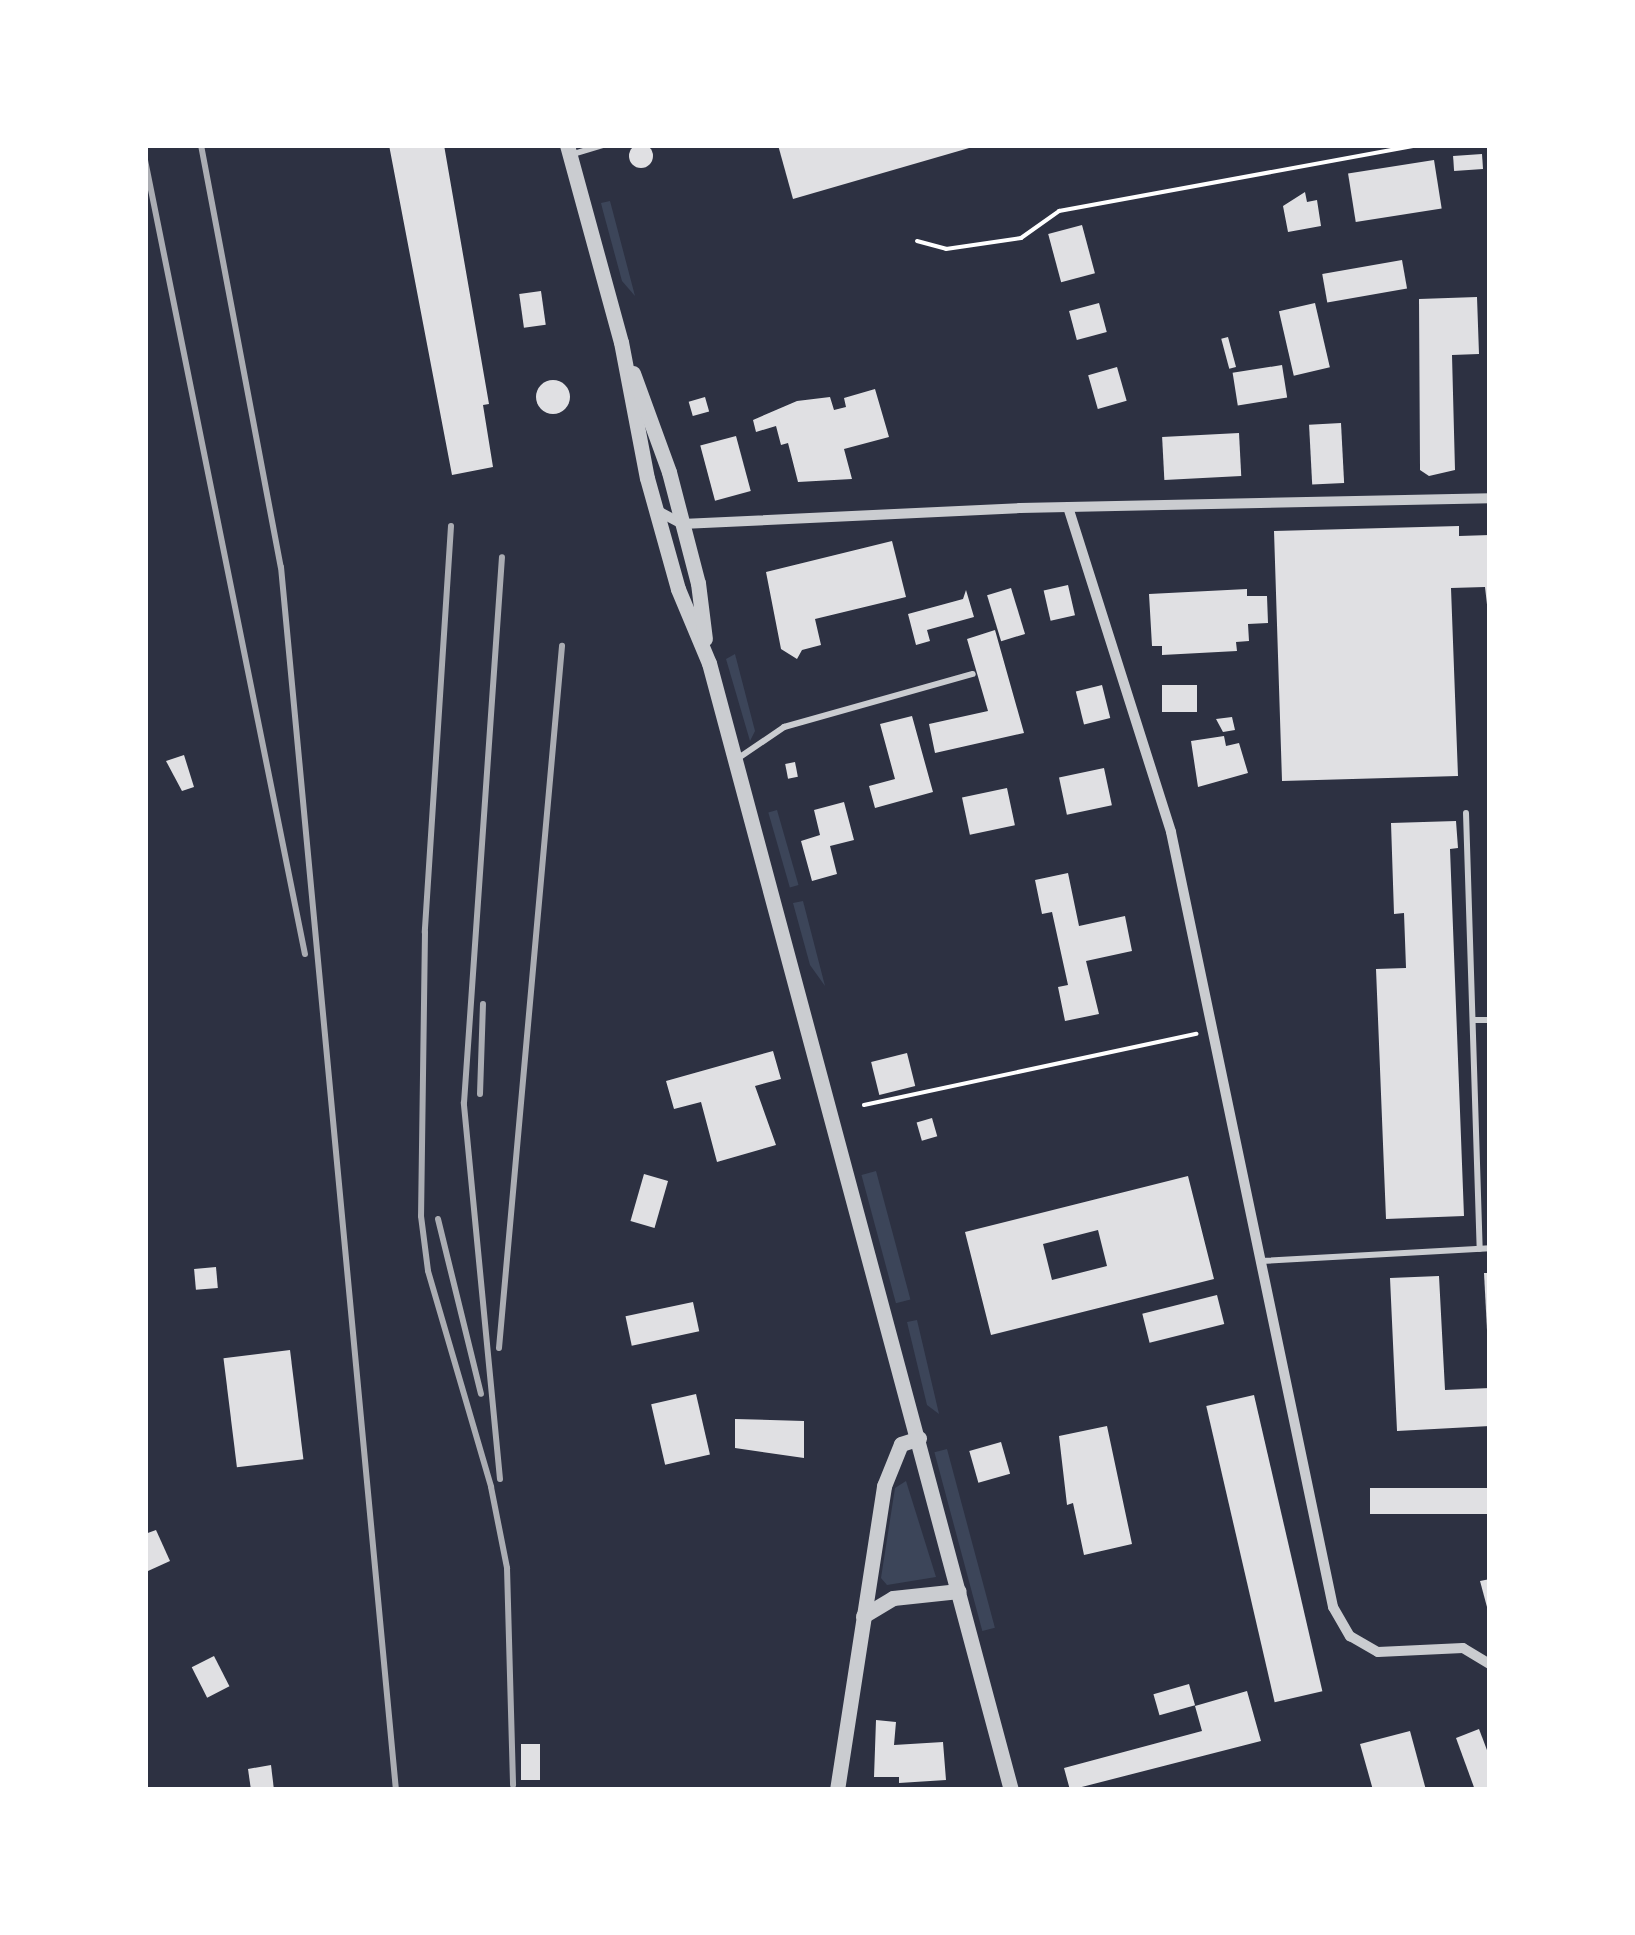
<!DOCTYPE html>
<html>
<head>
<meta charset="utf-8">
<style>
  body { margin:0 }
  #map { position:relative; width:1635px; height:1935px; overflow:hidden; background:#2d3142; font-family:Helvetica,sans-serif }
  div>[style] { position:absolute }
  .green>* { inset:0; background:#3c4559; transform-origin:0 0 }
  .building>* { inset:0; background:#e0e0e3; transform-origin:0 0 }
  .round { border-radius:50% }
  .path>* { height:4px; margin:-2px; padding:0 2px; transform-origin:2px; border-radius:2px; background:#fff }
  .service>* { height:6px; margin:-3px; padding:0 3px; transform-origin:3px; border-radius:3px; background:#caccd0 }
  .minor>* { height:10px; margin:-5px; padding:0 5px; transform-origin:5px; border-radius:5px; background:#caccd0 }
  .tertiary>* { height:15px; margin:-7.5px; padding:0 7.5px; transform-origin:7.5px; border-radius:7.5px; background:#caccd0 }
  .rail>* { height:6px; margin:-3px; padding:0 3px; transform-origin:3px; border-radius:3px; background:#abadb3 }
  span { translate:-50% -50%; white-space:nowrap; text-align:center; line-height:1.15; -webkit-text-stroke:10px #fff; paint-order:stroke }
  .frame { position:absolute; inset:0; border:148px solid #fff; pointer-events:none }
</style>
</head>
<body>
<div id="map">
  <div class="green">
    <div style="clip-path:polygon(610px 201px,635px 296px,622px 281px,603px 211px,601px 203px)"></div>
    <div style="clip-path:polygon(735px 654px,755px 731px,750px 741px,726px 659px)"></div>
    <div style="left:777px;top:810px;width:78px;height:9px;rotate:74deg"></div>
    <div style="clip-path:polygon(803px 901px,825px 986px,810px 965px,793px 903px)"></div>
    <div style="left:876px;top:1171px;width:133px;height:15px;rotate:75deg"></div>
    <div style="clip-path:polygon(917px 1320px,939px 1414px,927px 1405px,907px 1322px)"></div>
    <div style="left:947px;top:1449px;width:185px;height:13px;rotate:75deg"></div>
    <div style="clip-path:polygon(906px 1481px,936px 1577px,887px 1585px,881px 1578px,895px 1488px)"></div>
  </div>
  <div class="building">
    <div class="round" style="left:629px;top:144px;width:24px;height:24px"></div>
    <div style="clip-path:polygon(389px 145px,444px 145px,489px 404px,483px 405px,493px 467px,452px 475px)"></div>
    <div style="clip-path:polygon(778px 145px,976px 145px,976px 146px,793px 199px)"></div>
    <div style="left:1482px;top:154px;width:15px;height:29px;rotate:86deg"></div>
    <div style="left:1434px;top:160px;width:49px;height:87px;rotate:81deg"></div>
    <div style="clip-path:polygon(1305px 192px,1307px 202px,1317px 200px,1321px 226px,1288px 232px,1283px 206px)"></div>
    <div style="left:1082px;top:225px;width:50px;height:35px;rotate:75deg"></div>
    <div style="left:1402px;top:260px;width:29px;height:81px;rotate:80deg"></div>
    <div style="left:541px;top:291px;width:34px;height:22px;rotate:82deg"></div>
    <div style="clip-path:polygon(1477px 297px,1479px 354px,1452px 355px,1455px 470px,1429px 476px,1420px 470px,1419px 299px)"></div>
    <div style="left:1099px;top:303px;width:30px;height:31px;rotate:75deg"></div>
    <div style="left:1315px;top:303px;width:66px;height:37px;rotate:77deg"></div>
    <div style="left:1228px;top:337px;width:31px;height:7px;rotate:75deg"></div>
    <div style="left:1282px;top:365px;width:33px;height:50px;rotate:81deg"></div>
    <div style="left:1117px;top:367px;width:35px;height:30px;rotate:74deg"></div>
    <div class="round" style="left:536px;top:380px;width:34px;height:34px"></div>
    <div style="clip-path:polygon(875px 389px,889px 437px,844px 449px,852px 479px,798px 482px,788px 443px,781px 445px,776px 426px,756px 432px,753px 420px,797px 401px,830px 397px,834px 410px,846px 407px,844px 398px)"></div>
    <div style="left:705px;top:397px;width:15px;height:17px;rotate:74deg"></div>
    <div style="left:1341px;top:423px;width:60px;height:32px;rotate:87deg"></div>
    <div style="left:1239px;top:433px;width:43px;height:77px;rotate:87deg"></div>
    <div style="left:736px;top:436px;width:57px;height:37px;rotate:75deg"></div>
    <div style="clip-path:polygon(1459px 526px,1459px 536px,1490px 535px,1490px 631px,1485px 587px,1451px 588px,1458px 776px,1282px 781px,1274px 531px)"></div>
    <div style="clip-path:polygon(892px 541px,906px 597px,815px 619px,821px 645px,802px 650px,797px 659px,781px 649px,766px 572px)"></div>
    <div style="left:1068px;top:585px;width:31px;height:25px;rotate:77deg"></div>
    <div style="left:1011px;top:588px;width:48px;height:25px;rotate:73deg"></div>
    <div style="clip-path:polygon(1247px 589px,1247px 596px,1267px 596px,1268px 623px,1248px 624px,1249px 641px,1236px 642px,1237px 651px,1162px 655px,1162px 646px,1152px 646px,1149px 594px)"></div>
    <div style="clip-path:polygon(966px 590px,974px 617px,927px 630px,930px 641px,916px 645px,908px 614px,963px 599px)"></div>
    <div style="clip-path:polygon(995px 630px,1024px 733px,935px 753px,929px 724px,988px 711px,967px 639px)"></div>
    <div style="left:1102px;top:685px;width:34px;height:27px;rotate:76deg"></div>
    <div style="left:1162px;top:685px;width:35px;height:27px"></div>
    <div style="clip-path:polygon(912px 716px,933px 792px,875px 808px,869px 786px,895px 779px,880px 724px)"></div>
    <div style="clip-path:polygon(1232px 717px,1235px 730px,1223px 732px,1216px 719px)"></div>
    <div style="clip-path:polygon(1224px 736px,1226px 746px,1239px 743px,1248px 773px,1198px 787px,1191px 741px)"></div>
    <div style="clip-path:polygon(184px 755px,194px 787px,182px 791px,166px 761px)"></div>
    <div style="left:795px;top:762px;width:15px;height:10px;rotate:79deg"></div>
    <div style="left:1104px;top:768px;width:38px;height:46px;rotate:78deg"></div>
    <div style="left:1007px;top:788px;width:38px;height:46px;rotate:78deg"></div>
    <div style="clip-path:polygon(844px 802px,854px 840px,830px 846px,837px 874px,812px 881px,801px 841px,820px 835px,814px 810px)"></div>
    <div style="clip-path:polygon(1456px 821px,1458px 848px,1450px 849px,1464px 1216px,1386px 1219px,1376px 969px,1406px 968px,1404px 913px,1394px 914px,1391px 823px)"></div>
    <div style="clip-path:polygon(1068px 873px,1079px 926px,1125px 916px,1132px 951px,1086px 961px,1099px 1014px,1065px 1021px,1058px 987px,1068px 985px,1052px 912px,1042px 914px,1035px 880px)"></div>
    <div style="clip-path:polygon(773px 1051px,781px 1079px,755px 1086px,776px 1145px,717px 1162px,701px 1102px,674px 1109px,666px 1081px)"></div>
    <div style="left:907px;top:1053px;width:34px;height:37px;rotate:76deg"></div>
    <div style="left:932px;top:1118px;width:19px;height:16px;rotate:74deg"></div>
    <div style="left:644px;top:1174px;width:25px;height:49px;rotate:16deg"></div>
    <div style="clip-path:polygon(evenodd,1188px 1176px,1214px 1279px,991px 1335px,965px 1232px,1188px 1176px,1098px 1230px,1107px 1266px,1052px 1280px,1043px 1244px,1098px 1230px)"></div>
    <div style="left:216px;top:1267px;width:21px;height:22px;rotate:85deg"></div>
    <div style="clip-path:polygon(1484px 1273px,1490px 1273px,1490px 1330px,1487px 1330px)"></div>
    <div style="clip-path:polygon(1439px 1276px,1445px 1390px,1490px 1388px,1490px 1426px,1397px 1431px,1390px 1278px)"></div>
    <div style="left:1217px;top:1295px;width:30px;height:77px;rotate:76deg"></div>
    <div style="left:693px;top:1302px;width:30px;height:69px;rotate:78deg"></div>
    <div style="left:290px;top:1350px;width:110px;height:67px;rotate:83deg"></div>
    <div style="left:696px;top:1394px;width:62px;height:46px;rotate:77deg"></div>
    <div style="left:1254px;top:1395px;width:304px;height:49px;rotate:77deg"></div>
    <div style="clip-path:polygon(735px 1419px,804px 1421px,804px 1458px,735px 1448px)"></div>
    <div style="clip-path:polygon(1107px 1426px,1132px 1544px,1084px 1555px,1073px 1503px,1067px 1505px,1059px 1436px)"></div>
    <div style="left:1001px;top:1442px;width:33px;height:33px;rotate:74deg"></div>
    <div style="left:1490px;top:1488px;width:26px;height:120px;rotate:90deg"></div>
    <div style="clip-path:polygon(156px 1530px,170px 1561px,148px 1571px,145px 1534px)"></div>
    <div style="clip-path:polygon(1490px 1579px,1490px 1606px,1487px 1607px,1480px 1581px)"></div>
    <div style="left:214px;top:1656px;width:34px;height:25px;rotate:63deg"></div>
    <div style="left:1189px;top:1684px;width:22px;height:37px;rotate:74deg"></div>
    <div style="clip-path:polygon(1247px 1691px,1261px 1741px,1070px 1790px,1064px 1768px,1202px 1731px,1195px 1706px)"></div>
    <div style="clip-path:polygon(876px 1720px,896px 1722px,894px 1745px,943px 1742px,946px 1780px,899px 1783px,899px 1777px,874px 1777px)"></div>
    <div style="clip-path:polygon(1479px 1729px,1490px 1758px,1490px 1787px,1475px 1790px,1456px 1738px)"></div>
    <div style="clip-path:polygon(1410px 1731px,1426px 1790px,1373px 1790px,1360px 1744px)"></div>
    <div style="left:521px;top:1744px;width:19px;height:36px"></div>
    <div style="clip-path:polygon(271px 1765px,274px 1790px,251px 1790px,248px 1769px)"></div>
  </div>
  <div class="path">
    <div style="left:917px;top:241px;width:30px;rotate:15deg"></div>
    <div style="left:946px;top:249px;width:76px;rotate:-8.3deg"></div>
    <div style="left:1021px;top:238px;width:47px;rotate:-35.4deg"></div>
    <div style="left:1059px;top:211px;width:364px;rotate:-10.4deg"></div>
    <div style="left:864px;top:1105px;width:340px;rotate:-12.1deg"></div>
  </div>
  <div class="service">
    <div style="left:570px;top:155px;width:34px;rotate:-17deg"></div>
    <div style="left:737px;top:759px;width:57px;rotate:-34.2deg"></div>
    <div style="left:784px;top:727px;width:196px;rotate:-15.7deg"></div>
    <div style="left:1466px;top:813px;width:436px;rotate:88.2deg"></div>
    <div style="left:1473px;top:1020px;width:17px"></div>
    <div style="left:1261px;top:1261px;width:229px;rotate:-3.2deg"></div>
  </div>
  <div class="minor">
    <div style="left:1068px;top:507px;width:341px;rotate:72.4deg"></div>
    <div style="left:1171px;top:832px;width:792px;rotate:78.19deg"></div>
    <div style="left:1333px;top:1607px;width:34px;rotate:60deg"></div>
    <div style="left:1350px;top:1636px;width:32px;rotate:30deg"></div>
    <div style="left:1378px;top:1652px;width:85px;rotate:-2.7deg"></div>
    <div style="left:1463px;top:1648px;width:31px;rotate:31deg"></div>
    <div style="left:656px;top:510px;width:30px;rotate:28deg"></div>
    <div style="left:682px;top:524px;width:338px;rotate:-2.7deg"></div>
    <div style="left:1020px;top:508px;width:470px;rotate:-1.2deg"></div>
  </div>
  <div class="tertiary">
    <div style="left:567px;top:145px;width:204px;rotate:74.7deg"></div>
    <div style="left:621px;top:342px;width:138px;rotate:79.2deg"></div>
    <div style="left:647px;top:478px;width:115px;rotate:74.4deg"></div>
    <div style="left:678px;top:589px;width:80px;rotate:67.3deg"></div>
    <div style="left:709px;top:663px;width:1167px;rotate:75deg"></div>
    <div style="left:633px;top:373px;width:105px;rotate:70deg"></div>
    <div style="left:669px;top:472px;width:115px;rotate:75.4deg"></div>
    <div style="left:698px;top:583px;width:56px;rotate:82.9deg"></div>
    <div style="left:863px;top:1616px;width:35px;rotate:-31deg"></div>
    <div style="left:893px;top:1598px;width:66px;rotate:-6.1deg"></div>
    <div style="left:837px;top:1790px;width:308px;rotate:-81.2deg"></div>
    <div style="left:884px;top:1486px;width:45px;rotate:-68deg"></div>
    <div style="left:901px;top:1444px;width:19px;rotate:-18deg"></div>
  </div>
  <div class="rail">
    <div style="left:201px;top:145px;width:430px;rotate:79.3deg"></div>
    <div style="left:281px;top:567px;width:1228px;rotate:84.63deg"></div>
    <div style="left:145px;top:160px;width:810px;rotate:78.61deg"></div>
    <div style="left:451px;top:526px;width:407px;rotate:93.7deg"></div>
    <div style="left:425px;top:932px;width:284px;rotate:90.8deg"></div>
    <div style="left:421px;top:1216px;width:55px;rotate:82.7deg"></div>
    <div style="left:428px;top:1271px;width:225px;rotate:73.7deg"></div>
    <div style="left:491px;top:1487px;width:83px;rotate:78.8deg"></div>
    <div style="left:507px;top:1568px;width:217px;rotate:88.4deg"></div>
    <div style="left:480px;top:1094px;width:90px;rotate:-88.1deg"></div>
    <div style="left:438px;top:1219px;width:180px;rotate:76.2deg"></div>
    <div style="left:499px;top:1348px;width:705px;rotate:-84.87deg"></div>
    <div style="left:500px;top:1479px;width:378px;rotate:-95.5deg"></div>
    <div style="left:464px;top:1103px;width:547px;rotate:-86.02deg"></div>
  </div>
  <div class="frame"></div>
</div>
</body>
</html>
